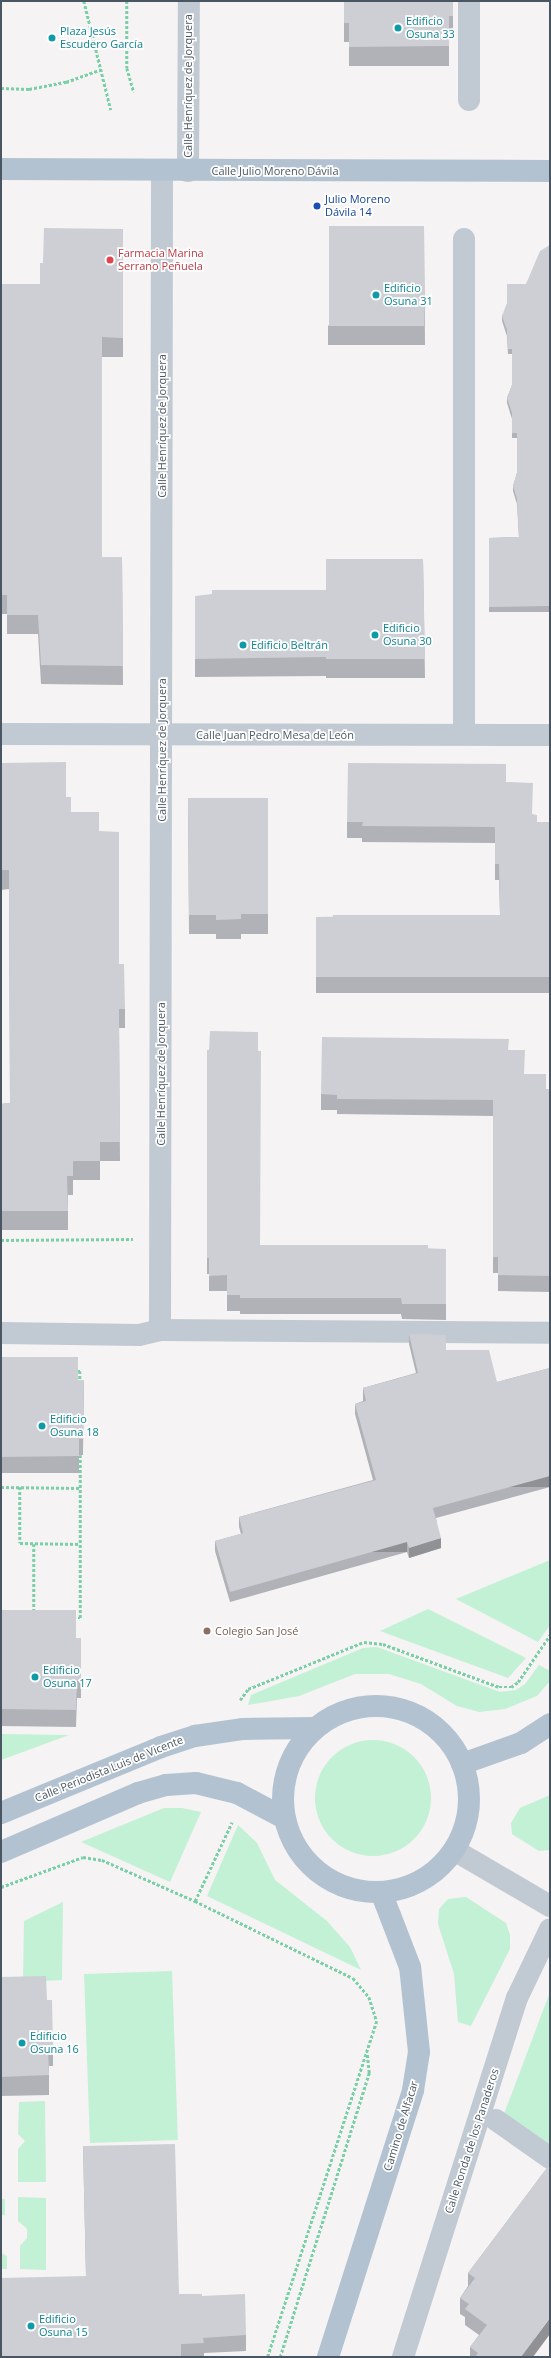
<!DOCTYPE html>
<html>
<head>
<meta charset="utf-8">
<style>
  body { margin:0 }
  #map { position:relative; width:551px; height:2358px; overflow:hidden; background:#f5f3f3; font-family:"Open Sans",sans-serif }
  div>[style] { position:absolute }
  .green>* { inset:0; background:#c3f1d5; transform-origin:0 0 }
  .round { border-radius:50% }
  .path>* { height:2.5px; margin-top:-1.25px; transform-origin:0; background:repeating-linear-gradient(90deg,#7ad0a6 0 3px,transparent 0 5px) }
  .minor>* { height:22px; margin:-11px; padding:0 11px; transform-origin:11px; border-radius:11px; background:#c1cad2 }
  .major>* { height:22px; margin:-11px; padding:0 11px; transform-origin:11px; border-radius:11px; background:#b3c2d1 }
  .major>.ring { margin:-11px; padding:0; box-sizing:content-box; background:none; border:22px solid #b3c2d1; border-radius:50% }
  .wall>* { inset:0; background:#b0b2b7 }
  .shaded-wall>* { inset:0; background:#909195; transform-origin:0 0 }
  .building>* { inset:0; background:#cdcfd5; transform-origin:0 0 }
  .dots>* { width:11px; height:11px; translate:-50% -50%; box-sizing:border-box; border:2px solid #fff; border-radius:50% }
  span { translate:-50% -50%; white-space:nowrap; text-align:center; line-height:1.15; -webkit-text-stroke:3.5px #fff; paint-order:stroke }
  .culture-label { font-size:11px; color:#0d838f }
  .left { translate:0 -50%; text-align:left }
  .street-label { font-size:11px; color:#4a5661 }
  .transit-label { font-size:11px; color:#164399 }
  .health-label { font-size:11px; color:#be3a42 }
  .education-label { font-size:11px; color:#785e54 }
  .frame { position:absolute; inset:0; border:2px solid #4a5661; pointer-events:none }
</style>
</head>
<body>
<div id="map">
  <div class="green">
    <div style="clip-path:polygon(550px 1560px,550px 1625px,538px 1642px,456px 1599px)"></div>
    <div style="clip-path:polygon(428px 1609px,526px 1658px,508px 1678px,380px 1631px)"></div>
    <div style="clip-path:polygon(377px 1647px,500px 1692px,516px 1690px,525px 1684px,539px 1665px,550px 1671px,550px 1681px,537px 1696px,505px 1709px,479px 1712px,457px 1706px,421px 1684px,389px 1674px,355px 1674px,299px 1696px,248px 1705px,251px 1695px,363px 1648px)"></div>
    <div style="clip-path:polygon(1px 1734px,69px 1735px,1px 1760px)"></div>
    <div class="round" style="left:315px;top:1740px;width:116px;height:116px"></div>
    <div style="clip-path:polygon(550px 1795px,550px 1850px,539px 1851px,512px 1834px,511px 1823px,520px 1808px)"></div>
    <div style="clip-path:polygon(164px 1808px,182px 1808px,201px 1812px,170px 1882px,81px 1842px)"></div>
    <div style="clip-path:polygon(238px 1825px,257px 1843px,275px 1880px,327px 1921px,350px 1947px,361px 1970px,207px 1896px)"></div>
    <div style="clip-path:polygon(466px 1897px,506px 1923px,510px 1935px,510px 1949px,471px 2026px,458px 2022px,454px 1974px,438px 1924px,439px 1909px,448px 1899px)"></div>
    <div style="clip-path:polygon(63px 1902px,62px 1980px,23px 1982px,24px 1921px)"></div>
    <div style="left:172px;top:1971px;width:169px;height:88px;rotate:88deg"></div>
    <div style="clip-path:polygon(550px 1992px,550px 2145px,504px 2114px)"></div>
    <div style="clip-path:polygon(45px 2101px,46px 2182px,18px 2182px,18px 2149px,25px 2141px,18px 2134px,19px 2102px)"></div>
    <div style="clip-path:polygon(18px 2197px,46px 2198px,46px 2270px,20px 2269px,20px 2246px,27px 2238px,27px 2229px,18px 2221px)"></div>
    <div style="left:1px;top:2199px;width:4px;height:16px"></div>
    <div style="clip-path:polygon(1px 2253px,7px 2256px,7px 2269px,1px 2269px)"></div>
  </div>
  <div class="path">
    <div style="left:84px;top:1px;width:112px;rotate:76.1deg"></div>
    <div style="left:127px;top:1px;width:67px;rotate:90deg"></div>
    <div style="left:127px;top:68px;width:25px;rotate:74deg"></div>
    <div style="left:1px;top:88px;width:28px;rotate:2deg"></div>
    <div style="left:29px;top:89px;width:38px;rotate:-11deg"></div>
    <div style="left:66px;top:82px;width:37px;rotate:-20deg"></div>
    <div style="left:1px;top:1240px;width:132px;rotate:-0.4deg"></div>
    <div style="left:77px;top:1371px;width:3px"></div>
    <div style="left:80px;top:1371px;width:11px;rotate:90deg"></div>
    <div style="left:1px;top:1487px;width:79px;rotate:0.7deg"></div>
    <div style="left:20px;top:1487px;width:56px;rotate:90deg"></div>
    <div style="left:20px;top:1543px;width:60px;rotate:1deg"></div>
    <div style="left:34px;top:1544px;width:69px;rotate:90deg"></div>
    <div style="left:73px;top:1618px;width:7px"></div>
    <div style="left:80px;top:1618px;width:163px;rotate:-90deg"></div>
    <div style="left:240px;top:1700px;width:14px;rotate:-54deg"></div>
    <div style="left:248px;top:1689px;width:125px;rotate:-22.1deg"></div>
    <div style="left:364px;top:1642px;width:19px;rotate:6deg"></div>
    <div style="left:383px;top:1644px;width:124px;rotate:20.3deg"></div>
    <div style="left:499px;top:1687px;width:12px"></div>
    <div style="left:511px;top:1687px;width:9px;rotate:-36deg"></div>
    <div style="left:518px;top:1682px;width:57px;rotate:-55.8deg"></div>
    <div style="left:1px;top:1887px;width:87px;rotate:-20.1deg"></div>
    <div style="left:83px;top:1857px;width:19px;rotate:9deg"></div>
    <div style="left:102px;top:1860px;width:102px;rotate:23.8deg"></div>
    <div style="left:195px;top:1901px;width:87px;rotate:-64.9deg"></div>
    <div style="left:195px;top:1901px;width:176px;rotate:26deg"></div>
    <div style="left:353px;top:1978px;width:25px;rotate:50deg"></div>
    <div style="left:369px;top:1997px;width:25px;rotate:72deg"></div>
    <div style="left:377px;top:2021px;width:353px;rotate:108deg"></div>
    <div style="left:280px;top:2357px;width:298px;rotate:-72.6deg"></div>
    <div style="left:369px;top:2073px;width:20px;rotate:-96deg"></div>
  </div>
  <div class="minor">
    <div style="left:469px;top:100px;width:99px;rotate:-90deg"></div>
    <div style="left:188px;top:171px;width:170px;rotate:-89.7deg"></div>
    <div style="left:464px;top:239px;width:495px;rotate:90deg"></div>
    <div style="left:1px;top:734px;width:549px;rotate:0.1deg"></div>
    <div style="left:160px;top:1330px;width:1160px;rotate:-89.9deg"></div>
    <div style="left:1px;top:1333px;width:138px;rotate:0.8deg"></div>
    <div style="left:139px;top:1335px;width:22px;rotate:-13deg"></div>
    <div style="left:160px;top:1330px;width:390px;rotate:0.4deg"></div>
    <div style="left:454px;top:1850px;width:111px;rotate:30.3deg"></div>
    <div style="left:496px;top:2120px;width:66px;rotate:35.1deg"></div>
    <div style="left:403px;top:2357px;width:377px;rotate:-72.4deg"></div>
    <div style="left:517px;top:1998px;width:76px;rotate:-64.4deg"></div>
  </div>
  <div class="major">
    <div style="left:1px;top:169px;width:549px;rotate:0.21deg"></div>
    <div class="ring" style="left:283px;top:1706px;width:164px;height:164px"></div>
    <div style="left:462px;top:1764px;width:63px;rotate:-19.6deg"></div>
    <div style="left:521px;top:1743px;width:35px;rotate:-33deg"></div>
    <div style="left:1px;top:1813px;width:173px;rotate:-22.4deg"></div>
    <div style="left:161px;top:1747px;width:36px;rotate:-18deg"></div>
    <div style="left:195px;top:1736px;width:49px;rotate:-8.3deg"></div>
    <div style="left:243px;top:1729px;width:72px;rotate:-0.8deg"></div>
    <div style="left:1px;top:1852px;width:149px;rotate:-23.3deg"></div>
    <div style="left:138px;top:1793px;width:29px;rotate:-16deg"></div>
    <div style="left:166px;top:1785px;width:30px;rotate:-4deg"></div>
    <div style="left:196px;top:1783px;width:42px;rotate:13.7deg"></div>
    <div style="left:237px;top:1793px;width:53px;rotate:28deg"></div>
    <div style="left:328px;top:2357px;width:280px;rotate:-72.3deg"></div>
    <div style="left:413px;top:2090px;width:38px;rotate:-81deg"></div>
    <div style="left:419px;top:2052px;width:85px;rotate:-96deg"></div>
    <div style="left:410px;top:1967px;width:80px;rotate:-111.1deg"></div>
  </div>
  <div class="wall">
    <div style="clip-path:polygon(344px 1px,453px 1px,453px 36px,449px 35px,449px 66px,349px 66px,349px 42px,344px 42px)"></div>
    <div style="clip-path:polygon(424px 226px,425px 345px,328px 345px,328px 326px)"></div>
    <div style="clip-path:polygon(123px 229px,123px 357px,102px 357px,102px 557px,122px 557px,123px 685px,41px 684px,38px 634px,7px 634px,7px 614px,1px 614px,1px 284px,40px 284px,43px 263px)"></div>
    <div style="clip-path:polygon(550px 245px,550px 612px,489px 612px,489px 538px,519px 537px,517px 504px,513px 491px,513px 486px,517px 473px,517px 438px,512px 438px,512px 419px,507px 403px,507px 398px,512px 385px,512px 354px,508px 354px,507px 336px,502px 321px,502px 316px,526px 284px)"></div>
    <div style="clip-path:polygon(423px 559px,425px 678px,326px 678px,326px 676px,195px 677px,195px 659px,326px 590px)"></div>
    <div style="clip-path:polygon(1px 763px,66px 797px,71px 812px,99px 831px,119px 964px,125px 1009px,125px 1028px,119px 1028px,120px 1161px,100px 1161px,100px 1180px,73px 1180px,73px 1195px,68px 1195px,68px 1230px,1px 1230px,1px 1104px,10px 1103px,9px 889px,1px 890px)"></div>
    <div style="clip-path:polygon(506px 782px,532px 814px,537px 822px,550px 822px,550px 993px,316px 993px,316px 917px,500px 915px,499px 880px,495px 880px,495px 843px,362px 842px,362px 838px,347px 838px,347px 822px)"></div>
    <div style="clip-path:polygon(188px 798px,268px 798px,268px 934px,241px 934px,241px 939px,216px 939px,216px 934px,189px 934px)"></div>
    <div style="clip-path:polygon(207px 1050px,260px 1245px,446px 1249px,446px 1320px,402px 1319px,401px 1314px,240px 1314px,240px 1311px,227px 1311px,227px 1291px,209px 1291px,209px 1274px,207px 1274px)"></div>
    <div style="clip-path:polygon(509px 1050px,524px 1074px,546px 1089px,550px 1090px,550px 1292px,498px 1291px,498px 1273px,493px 1273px,493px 1116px,337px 1114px,337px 1110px,321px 1110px,321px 1094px)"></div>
    <div style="clip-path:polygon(409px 1334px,446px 1350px,497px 1382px,550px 1368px,550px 1487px,436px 1518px,441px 1548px,409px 1558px,407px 1552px,230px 1602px,215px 1551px,215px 1541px,241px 1534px,239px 1527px,239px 1517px,373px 1480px,355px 1414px,355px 1404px,363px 1401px,363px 1388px,416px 1373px,409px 1344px)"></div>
    <div style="clip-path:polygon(1px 1357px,78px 1380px,84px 1380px,83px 1455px,79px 1455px,79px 1473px,1px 1473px)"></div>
    <div style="clip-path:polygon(1px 1610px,76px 1638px,81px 1655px,81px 1698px,77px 1698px,76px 1727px,1px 1726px)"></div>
    <div style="clip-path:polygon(1px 1977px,47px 2000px,53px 2047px,53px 2066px,49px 2066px,49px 2095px,1px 2096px)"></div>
    <div style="clip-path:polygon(83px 2146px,179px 2294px,202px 2296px,246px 2335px,246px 2351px,204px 2353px,204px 2357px,1px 2357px,86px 2276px)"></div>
    <div style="clip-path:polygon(550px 2164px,533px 2357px,470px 2357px,470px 2347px,479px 2335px,465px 2325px,465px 2317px,460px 2314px,460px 2298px,468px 2286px,468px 2273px)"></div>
  </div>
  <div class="shaded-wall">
    <div style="left:550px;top:1476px;width:11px;height:121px;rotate:90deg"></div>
    <div style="clip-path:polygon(441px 1538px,441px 1548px,409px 1558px,409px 1548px)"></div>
    <div style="left:407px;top:1542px;width:10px;height:184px;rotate:90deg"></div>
    <div style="clip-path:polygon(550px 2318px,550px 2334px,533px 2357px,521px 2357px)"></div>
  </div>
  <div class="building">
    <div style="clip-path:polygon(344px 1px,453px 1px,453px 16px,449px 16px,449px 46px,349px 47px,349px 23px,344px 23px)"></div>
    <div style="left:329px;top:226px;width:95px;height:100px"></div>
    <div style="clip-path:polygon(44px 228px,123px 229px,123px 338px,102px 337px,102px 557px,122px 557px,123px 666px,41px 665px,38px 615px,7px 615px,7px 595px,1px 595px,1px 284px,40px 284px,40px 263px,43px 263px)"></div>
    <div style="clip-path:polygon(550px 245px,550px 606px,489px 607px,489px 538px,519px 537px,517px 499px,513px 486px,517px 473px,517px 433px,512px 433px,512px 413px,507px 398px,512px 385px,512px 349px,508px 349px,507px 330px,502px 316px,507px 303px,507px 284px,526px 284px,540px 251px)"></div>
    <div style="clip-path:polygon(326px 559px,423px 559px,425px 659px,326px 659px,326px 657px,195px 659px,195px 596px,212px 594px,212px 590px,326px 590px)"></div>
    <div style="clip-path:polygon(66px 762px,66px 797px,71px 797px,71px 812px,99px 812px,99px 831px,119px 832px,119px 964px,124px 964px,125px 1009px,119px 1009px,120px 1142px,100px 1142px,100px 1161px,73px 1161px,73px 1176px,67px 1176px,68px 1211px,1px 1211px,1px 1104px,10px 1103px,9px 870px,1px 870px,1px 763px)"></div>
    <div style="clip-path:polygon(348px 763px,506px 764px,506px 782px,533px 783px,532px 814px,537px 815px,537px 822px,550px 822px,550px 977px,316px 977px,316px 917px,333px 917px,333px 915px,500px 915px,499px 864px,495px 864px,495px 827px,362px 826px,363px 822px,347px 822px)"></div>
    <div style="clip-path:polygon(188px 798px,268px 798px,268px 914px,241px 914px,241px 919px,216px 920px,216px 915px,189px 915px)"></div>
    <div style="clip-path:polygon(210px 1031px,258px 1032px,258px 1051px,261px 1051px,260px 1245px,428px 1245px,428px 1249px,446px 1249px,446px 1304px,402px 1304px,401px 1298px,240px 1298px,240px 1295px,227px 1295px,227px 1275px,209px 1276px,209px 1258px,207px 1258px,207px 1050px,209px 1050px)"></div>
    <div style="clip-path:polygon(322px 1037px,509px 1039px,508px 1050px,525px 1050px,524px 1074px,546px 1074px,546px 1089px,550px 1090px,550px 1276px,498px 1275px,498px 1257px,493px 1257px,493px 1100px,337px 1099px,337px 1095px,321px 1094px)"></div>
    <div style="clip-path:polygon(409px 1334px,446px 1335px,446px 1350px,489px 1350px,497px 1382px,550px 1368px,550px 1476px,433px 1508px,441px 1538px,409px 1548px,407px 1542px,230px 1592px,215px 1541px,243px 1533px,239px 1517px,376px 1480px,355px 1404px,366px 1401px,363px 1388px,418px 1373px)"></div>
    <div style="clip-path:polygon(1px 1357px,78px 1357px,78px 1380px,84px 1380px,83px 1439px,79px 1439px,79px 1456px,1px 1457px)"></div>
    <div style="clip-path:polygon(1px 1610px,76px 1610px,76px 1638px,81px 1638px,81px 1681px,77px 1681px,76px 1710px,1px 1709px)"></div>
    <div style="clip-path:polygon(46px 1976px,47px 2000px,52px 2000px,53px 2047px,48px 2046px,49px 2075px,1px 2077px,1px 1977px)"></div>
    <div style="clip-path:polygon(175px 2144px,179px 2294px,202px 2294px,202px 2296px,245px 2294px,246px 2335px,203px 2338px,204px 2343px,181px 2344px,181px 2357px,1px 2357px,1px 2278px,86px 2276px,83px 2146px)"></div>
    <div style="clip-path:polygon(550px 2164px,550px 2318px,521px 2357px,475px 2357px,478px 2353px,470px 2347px,487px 2325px,465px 2309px,469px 2304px,460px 2298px,475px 2278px,468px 2273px)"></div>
  </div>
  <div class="dots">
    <div style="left:398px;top:28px;background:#0f9aa8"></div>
    <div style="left:52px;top:38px;background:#0f9aa8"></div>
    <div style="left:317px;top:206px;background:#1a4fb4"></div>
    <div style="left:110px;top:260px;background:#e0444e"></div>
    <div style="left:376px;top:295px;background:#0f9aa8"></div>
    <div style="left:375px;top:635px;background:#0f9aa8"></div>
    <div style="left:243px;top:645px;background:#0f9aa8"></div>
    <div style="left:42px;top:1426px;background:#0f9aa8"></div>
    <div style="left:207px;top:1631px;background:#8d6e63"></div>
    <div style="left:35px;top:1677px;background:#0f9aa8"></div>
    <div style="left:22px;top:2043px;background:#0f9aa8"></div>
    <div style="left:31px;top:2326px;background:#0f9aa8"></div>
  </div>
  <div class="culture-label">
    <span class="left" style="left:406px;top:28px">Edificio<br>Osuna 33</span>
    <span class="left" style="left:60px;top:38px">Plaza Jesús<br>Escudero García</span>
    <span class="left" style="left:384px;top:295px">Edificio<br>Osuna 31</span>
    <span class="left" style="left:383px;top:635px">Edificio<br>Osuna 30</span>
    <span class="left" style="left:251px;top:645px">Edificio Beltrán</span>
    <span class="left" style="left:50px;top:1426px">Edificio<br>Osuna 18</span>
    <span class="left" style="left:43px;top:1677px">Edificio<br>Osuna 17</span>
    <span class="left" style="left:30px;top:2043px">Edificio<br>Osuna 16</span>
    <span class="left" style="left:39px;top:2326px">Edificio<br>Osuna 15</span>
  </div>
  <div class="street-label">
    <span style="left:188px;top:86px;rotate:-90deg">Calle Henríquez de Jorquera</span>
    <span style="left:275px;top:171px">Calle Julio Moreno Dávila</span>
    <span style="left:162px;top:426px;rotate:-90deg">Calle Henríquez de Jorquera</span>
    <span style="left:275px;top:735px">Calle Juan Pedro Mesa de León</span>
    <span style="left:162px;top:750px;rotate:-90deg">Calle Henríquez de Jorquera</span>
    <span style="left:161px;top:1074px;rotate:-90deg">Calle Henríquez de Jorquera</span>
    <span style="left:109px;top:1769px;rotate:-22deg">Calle Periodista Luis de Vicente</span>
    <span style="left:401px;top:2126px;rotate:-73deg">Camino de Alfacar</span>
    <span style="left:472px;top:2141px;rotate:-72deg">Calle Ronda de los Panaderos</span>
  </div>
  <div class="transit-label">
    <span class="left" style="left:325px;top:206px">Julio Moreno<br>Dávila 14</span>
  </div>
  <div class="health-label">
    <span class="left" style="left:118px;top:260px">Farmacia Marina<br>Serrano Peñuela</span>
  </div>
  <div class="education-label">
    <span class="left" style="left:215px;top:1631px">Colegio San José</span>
  </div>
  <div class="frame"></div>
</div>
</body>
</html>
